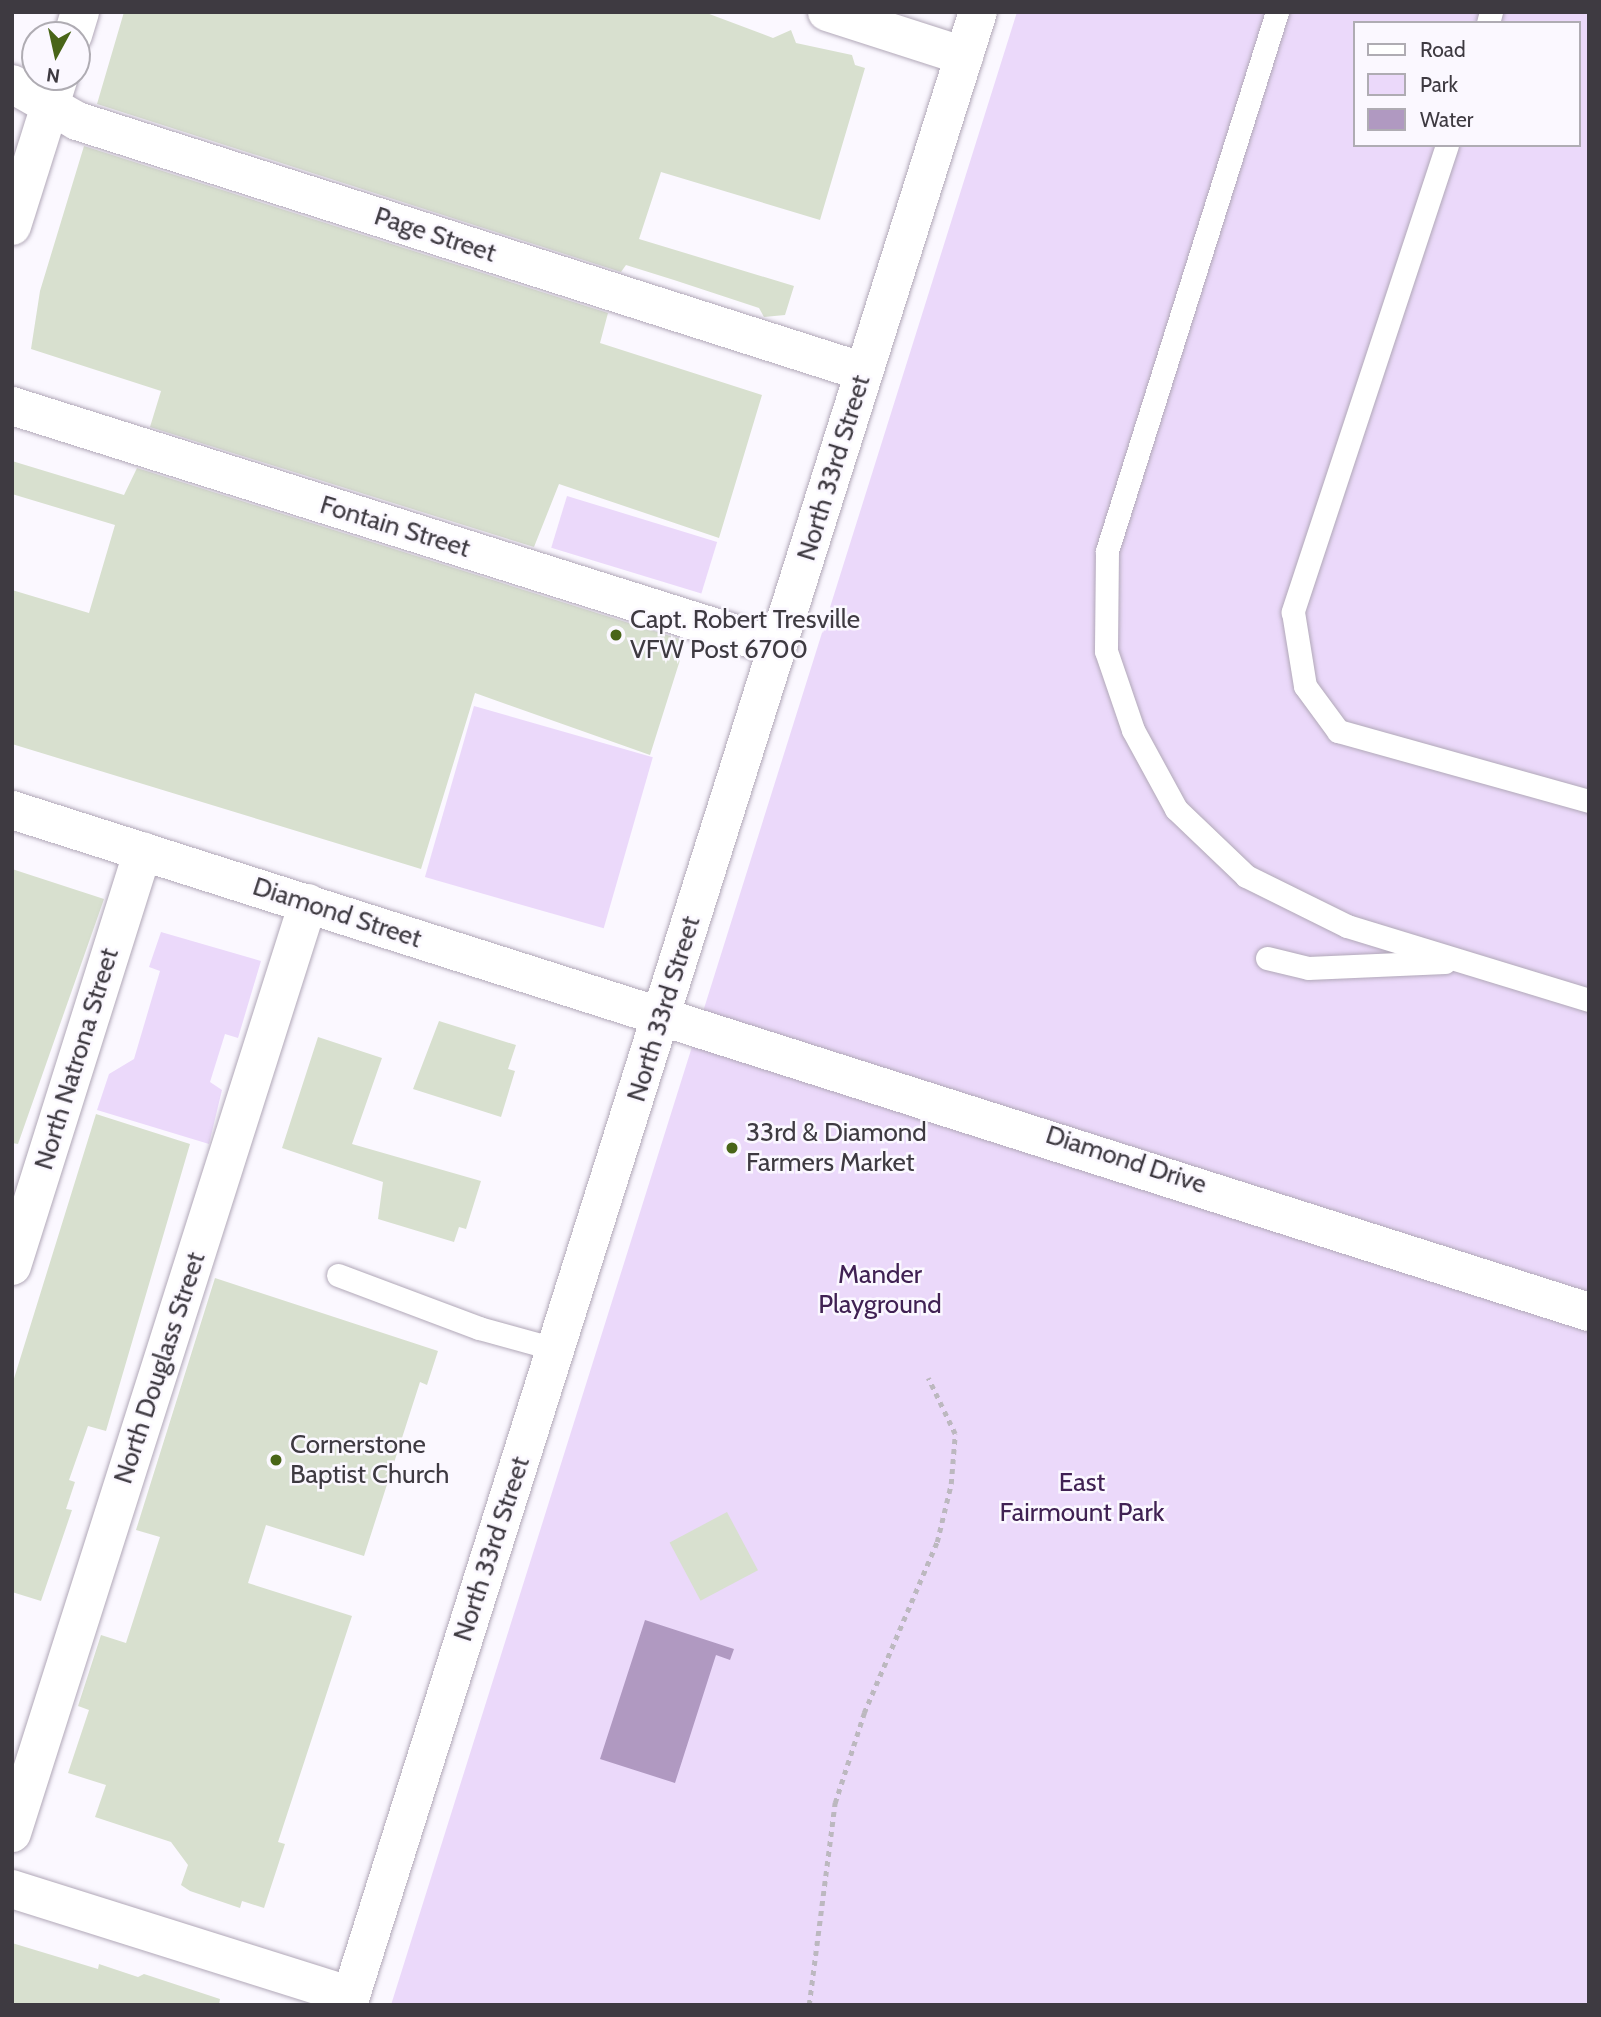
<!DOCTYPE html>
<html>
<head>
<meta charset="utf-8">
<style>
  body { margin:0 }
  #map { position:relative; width:1601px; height:2017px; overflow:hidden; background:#fbf8ff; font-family:Cabin,sans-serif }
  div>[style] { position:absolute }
  .green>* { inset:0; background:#ebd9fa; transform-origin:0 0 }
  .water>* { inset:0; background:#b099c1 }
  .building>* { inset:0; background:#d8e0cf; transform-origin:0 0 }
  .path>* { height:4.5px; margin-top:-2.25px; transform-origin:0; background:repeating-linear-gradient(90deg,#bcb8bf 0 5px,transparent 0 10px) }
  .roads { filter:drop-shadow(0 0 2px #b1a8b8) drop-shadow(0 0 2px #b1a8b8) }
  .lane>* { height:23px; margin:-11.5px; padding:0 11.5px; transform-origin:11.5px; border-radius:11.5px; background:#fff }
  .street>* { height:38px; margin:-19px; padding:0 19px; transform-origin:19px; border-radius:19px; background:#fff }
  .secondary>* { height:38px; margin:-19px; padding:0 19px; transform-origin:19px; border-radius:19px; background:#fff }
  .primary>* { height:38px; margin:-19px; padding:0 19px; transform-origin:19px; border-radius:19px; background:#fff }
  .dots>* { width:19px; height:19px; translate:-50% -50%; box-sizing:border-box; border:4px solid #fbf8ff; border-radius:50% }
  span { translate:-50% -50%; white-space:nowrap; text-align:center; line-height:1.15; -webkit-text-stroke:5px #fbf8ff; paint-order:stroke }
  .street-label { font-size:26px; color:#3e3a41 }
  .poi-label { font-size:26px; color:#3e3a41 }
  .left { translate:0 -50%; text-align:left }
  .park-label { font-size:26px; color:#402153 }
  .frame { position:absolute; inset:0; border:14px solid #3e3a41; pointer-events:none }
  .legend { position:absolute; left:1353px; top:21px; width:228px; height:126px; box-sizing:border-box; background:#fbf8ff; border:2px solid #afacb3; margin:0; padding:9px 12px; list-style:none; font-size:21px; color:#3e3a41 }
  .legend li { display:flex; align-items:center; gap:14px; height:35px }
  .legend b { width:35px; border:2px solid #afacb3 }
  .north { position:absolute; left:21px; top:21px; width:70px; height:70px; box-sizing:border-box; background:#fbf8ff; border:2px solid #afacb3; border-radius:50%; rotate:188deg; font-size:19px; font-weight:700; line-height:28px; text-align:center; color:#3e3a41 }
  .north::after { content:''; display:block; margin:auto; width:24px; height:32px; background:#496518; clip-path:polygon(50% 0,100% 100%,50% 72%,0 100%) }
</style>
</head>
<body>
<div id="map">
  <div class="green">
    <div style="clip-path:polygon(evenodd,1017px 12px,1589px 12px,1589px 2005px,391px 2005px,1017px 12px,1354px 23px,1578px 23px,1578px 145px,1354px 145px,1354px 23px)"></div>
    <div style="left:567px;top:496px;width:157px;height:54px;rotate:17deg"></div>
    <div style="left:474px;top:706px;width:186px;height:178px;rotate:16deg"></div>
    <div style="clip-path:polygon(161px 932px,261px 961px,238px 1038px,225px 1034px,210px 1082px,222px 1090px,209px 1144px,97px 1110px,109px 1074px,134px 1059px,160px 971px,149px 967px)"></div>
  </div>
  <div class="water">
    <div style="clip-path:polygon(645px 1620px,734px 1649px,730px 1660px,716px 1655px,675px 1783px,600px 1759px)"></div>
  </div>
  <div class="building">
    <div style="clip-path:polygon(124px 12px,704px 12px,773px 38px,791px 30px,796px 43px,852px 55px,855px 65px,865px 68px,820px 220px,661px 172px,639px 239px,794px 286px,785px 315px,764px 317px,759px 308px,674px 280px,626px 265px,621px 272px,97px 104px)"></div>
    <div style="clip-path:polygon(84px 146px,608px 313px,600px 343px,762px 395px,719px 538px,559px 484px,534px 547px,150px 427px,161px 391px,31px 349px,40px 291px)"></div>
    <div style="clip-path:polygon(12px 461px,124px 495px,137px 468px,686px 641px,650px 755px,475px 693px,421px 869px,12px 744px,12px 590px,89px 613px,115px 525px,12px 494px)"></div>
    <div style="clip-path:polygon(12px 869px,104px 899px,18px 1144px,12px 1143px)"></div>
    <div style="clip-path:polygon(439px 1021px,516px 1045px,508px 1069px,515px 1071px,501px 1117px,413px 1089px)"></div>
    <div style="clip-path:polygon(318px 1037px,382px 1058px,352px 1144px,481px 1181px,466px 1229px,459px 1227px,454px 1242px,378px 1219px,383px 1182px,282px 1148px)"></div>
    <div style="clip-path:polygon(96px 1114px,190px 1144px,106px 1431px,88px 1426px,69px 1480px,75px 1482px,66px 1509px,72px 1510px,41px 1601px,12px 1592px,12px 1385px)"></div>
    <div style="clip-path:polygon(215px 1278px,438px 1351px,427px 1385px,420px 1382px,364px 1556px,266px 1525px,248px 1583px,352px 1616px,278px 1842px,285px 1844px,264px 1908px,242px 1901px,240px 1908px,190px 1891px,181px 1885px,188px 1865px,171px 1842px,95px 1817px,106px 1785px,68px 1773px,89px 1710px,78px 1706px,101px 1635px,126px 1643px,160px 1537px,136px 1530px)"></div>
    <div style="left:727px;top:1512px;width:66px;height:65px;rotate:62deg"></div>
    <div style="clip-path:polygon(12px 1943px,98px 1969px,99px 1964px,138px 1977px,144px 1974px,220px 1999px,219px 2005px,12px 2005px)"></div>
  </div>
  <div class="path">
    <div style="left:809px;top:2005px;width:204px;rotate:-82.7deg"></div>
    <div style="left:835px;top:1803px;width:95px;rotate:-72.1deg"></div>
    <div style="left:864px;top:1713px;width:186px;rotate:-66.9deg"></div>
    <div style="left:937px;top:1542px;width:60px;rotate:-76.4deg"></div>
    <div style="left:951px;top:1484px;width:50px;rotate:-85.4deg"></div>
    <div style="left:955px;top:1434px;width:62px;rotate:-115.7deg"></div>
  </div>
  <div class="roads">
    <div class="lane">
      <div style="left:1277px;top:12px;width:565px;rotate:107.51deg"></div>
      <div style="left:1107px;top:551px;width:100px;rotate:90.6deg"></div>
      <div style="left:1106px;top:651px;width:83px;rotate:71.1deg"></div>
      <div style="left:1133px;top:730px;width:90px;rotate:61.4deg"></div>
      <div style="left:1176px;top:809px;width:97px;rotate:43.7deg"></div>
      <div style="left:1246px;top:876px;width:113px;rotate:26.3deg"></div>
      <div style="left:1347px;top:926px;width:253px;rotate:17deg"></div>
      <div style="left:1488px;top:23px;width:11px;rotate:-75deg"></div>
      <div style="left:1447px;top:145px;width:492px;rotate:108.3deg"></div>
      <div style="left:1293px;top:612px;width:75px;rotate:80.8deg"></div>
      <div style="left:1305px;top:686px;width:56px;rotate:53.7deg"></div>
      <div style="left:1338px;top:731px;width:261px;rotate:15.6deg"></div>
      <div style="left:1267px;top:958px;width:42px;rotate:13.7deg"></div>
      <div style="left:1308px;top:968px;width:137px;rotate:-2.5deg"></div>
      <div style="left:338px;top:1275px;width:151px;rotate:20.6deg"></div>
      <div style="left:479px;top:1328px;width:79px;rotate:15.4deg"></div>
    </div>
    <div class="street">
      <div style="left:827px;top:12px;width:144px;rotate:17.8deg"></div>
      <div style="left:73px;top:35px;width:24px;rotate:-73deg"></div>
      <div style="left:12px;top:84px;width:75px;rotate:29.6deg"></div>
      <div style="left:77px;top:121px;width:826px;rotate:17.69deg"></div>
      <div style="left:12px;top:226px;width:156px;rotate:-72.5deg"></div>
      <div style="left:12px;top:406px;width:802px;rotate:17.49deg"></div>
      <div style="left:12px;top:1266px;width:435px;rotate:-72.5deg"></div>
      <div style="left:12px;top:1833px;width:976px;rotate:-72.34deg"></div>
      <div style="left:12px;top:1889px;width:355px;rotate:17.5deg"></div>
    </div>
    <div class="secondary">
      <div style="left:12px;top:810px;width:1655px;rotate:17.66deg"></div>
    </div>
    <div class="primary">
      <div style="left:348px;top:2005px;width:2090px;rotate:-72.46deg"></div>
    </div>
  </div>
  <div class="dots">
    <div style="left:616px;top:635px;background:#496518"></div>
    <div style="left:732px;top:1148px;background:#496518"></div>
    <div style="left:276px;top:1460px;background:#496518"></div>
  </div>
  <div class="street-label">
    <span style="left:435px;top:235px;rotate:18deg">Page Street</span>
    <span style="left:834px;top:468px;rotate:-73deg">North 33rd Street</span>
    <span style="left:395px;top:527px;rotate:17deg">Fontain Street</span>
    <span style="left:337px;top:913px;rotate:18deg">Diamond Street</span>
    <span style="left:664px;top:1009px;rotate:-73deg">North 33rd Street</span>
    <span style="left:77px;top:1059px;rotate:-73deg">North Natrona Street</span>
    <span style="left:1126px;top:1160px;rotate:18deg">Diamond Drive</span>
    <span style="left:160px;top:1368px;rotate:-72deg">North Douglass Street</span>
    <span style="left:492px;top:1549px;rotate:-72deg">North 33rd Street</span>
  </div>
  <div class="poi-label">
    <span class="left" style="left:630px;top:635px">Capt. Robert Tresville<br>VFW Post 6700</span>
    <span class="left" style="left:746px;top:1148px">33rd &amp; Diamond<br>Farmers Market</span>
    <span class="left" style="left:290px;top:1460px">Cornerstone<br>Baptist Church</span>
  </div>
  <div class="park-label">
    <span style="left:880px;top:1290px">Mander<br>Playground</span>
    <span style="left:1082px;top:1498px">East<br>Fairmount Park</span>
  </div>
  <div class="frame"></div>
  <ul class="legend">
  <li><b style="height:9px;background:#fff"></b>Road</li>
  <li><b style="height:19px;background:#ebd9fa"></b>Park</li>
  <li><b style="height:19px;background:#b099c1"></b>Water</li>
  </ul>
  <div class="north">N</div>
</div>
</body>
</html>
